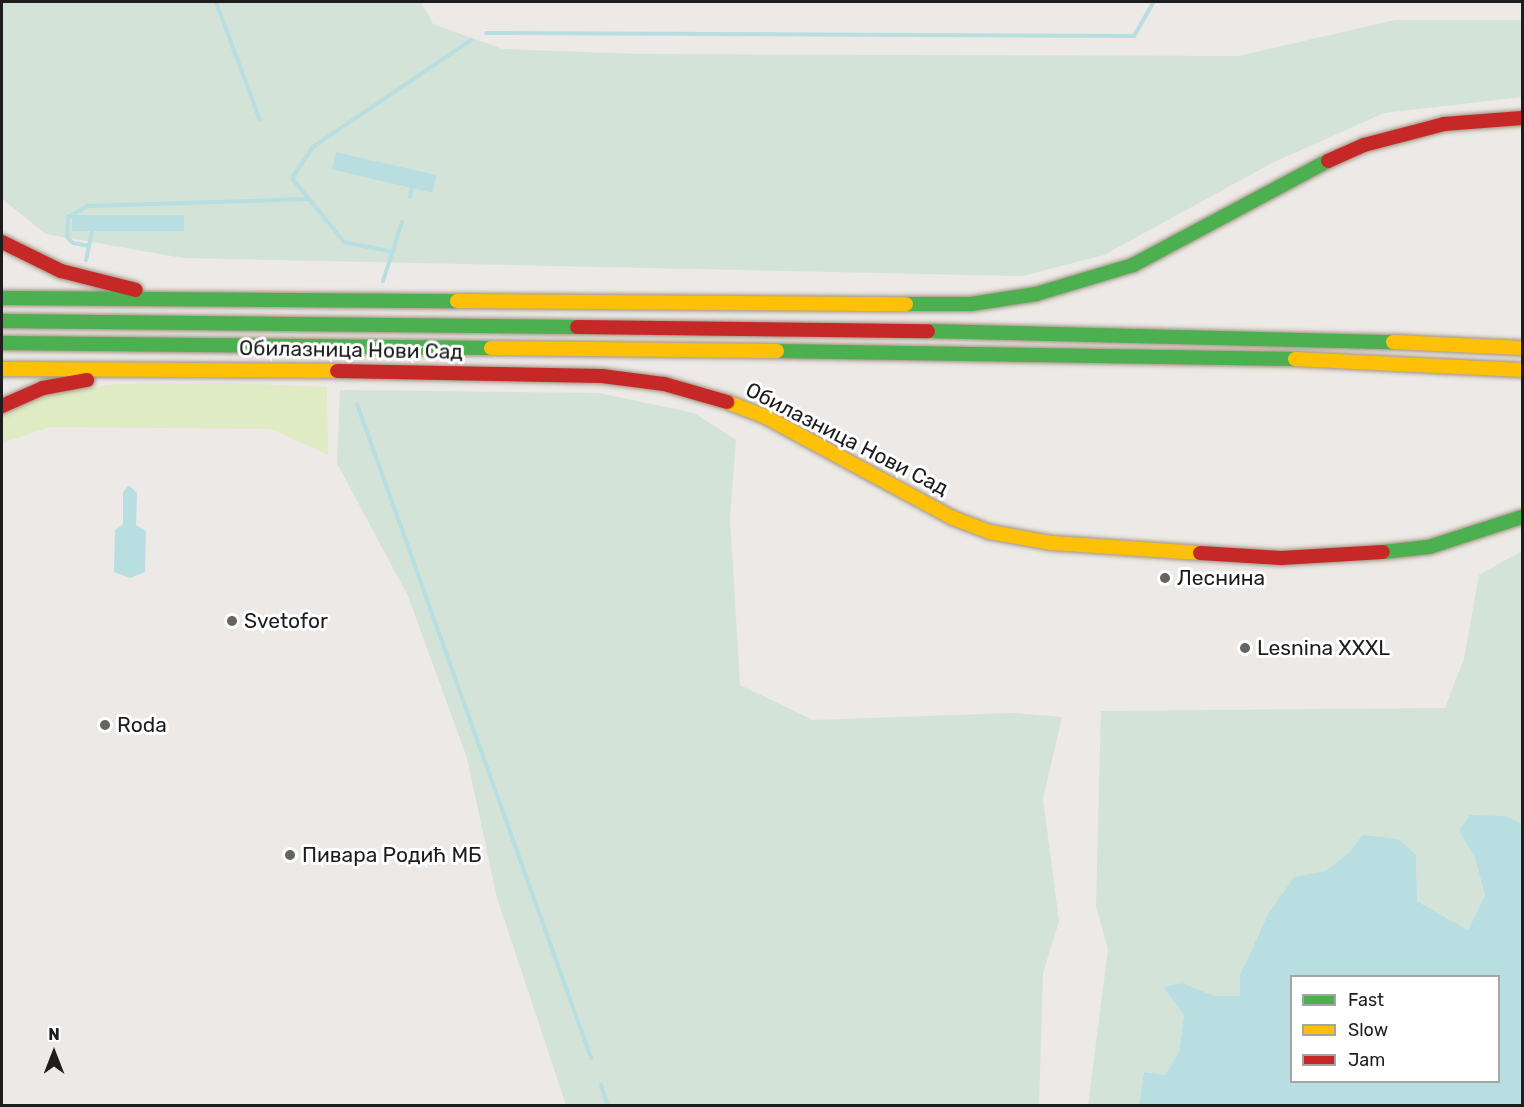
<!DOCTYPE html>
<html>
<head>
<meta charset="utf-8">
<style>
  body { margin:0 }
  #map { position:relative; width:1524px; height:1107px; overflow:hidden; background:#ece9e6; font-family:Rubik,sans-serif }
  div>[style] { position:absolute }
  .grass>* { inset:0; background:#deebc3 }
  .wetland>* { inset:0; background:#d3e3d7 }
  .water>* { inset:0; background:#b8dee1; transform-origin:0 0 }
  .stream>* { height:4px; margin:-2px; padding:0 2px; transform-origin:2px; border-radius:2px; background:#b8dee1 }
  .roads { filter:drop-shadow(0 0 2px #a29382) drop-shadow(0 0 2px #a29382) }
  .fast>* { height:14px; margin:-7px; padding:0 7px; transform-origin:7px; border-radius:7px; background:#4caf50 }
  .slow>* { height:14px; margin:-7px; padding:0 7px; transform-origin:7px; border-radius:7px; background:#ffc107 }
  .jam>* { height:14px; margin:-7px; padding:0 7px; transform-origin:7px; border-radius:7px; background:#c62828 }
  .dots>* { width:16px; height:16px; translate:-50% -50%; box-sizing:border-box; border:3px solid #fff; border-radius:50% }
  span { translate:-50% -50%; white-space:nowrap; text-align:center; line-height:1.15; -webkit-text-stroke:6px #fff; paint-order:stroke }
  .street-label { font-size:21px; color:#1d1d1d }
  .poi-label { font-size:21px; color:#1d1d1d }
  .left { translate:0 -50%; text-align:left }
  .frame { position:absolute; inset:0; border:3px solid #1d1d1d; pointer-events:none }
  .legend { position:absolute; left:1290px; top:975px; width:210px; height:108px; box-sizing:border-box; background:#fff; border:2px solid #a5a5a5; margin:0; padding:8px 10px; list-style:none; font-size:18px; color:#1d1d1d }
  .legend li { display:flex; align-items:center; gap:12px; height:30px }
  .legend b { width:30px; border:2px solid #a5a5a5 }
  .north { position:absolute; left:24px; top:1023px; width:60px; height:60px; -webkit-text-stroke:4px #fff; paint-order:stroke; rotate:0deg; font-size:16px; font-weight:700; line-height:24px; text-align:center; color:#1d1d1d }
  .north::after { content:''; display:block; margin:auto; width:21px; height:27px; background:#1d1d1d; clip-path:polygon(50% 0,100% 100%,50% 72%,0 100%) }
</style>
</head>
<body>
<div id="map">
  <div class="grass">
    <div style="clip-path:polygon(226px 383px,327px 387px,328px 455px,272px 429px,50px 427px,2px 443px,2px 415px,49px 393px,118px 384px)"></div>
  </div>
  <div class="wetland">
    <div style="clip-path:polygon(2px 2px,421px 2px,433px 24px,503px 49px,642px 54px,1238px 56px,1395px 20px,1522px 20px,1522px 97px,1384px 113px,1274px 162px,1104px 255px,1022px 276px,183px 258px,46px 234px,2px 199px)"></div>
    <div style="clip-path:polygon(340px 390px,599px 393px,694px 413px,736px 440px,730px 518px,740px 685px,813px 720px,1013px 713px,1062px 717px,1043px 799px,1059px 921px,1043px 973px,1039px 1105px,566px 1105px,497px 898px,467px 758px,408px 596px,337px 463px)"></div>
    <div style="clip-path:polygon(1522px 551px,1522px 824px,1506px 816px,1460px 830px,1475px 858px,1485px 895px,1468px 930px,1417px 901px,1416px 855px,1362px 835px,1350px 852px,1325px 871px,1294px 878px,1268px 914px,1240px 975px,1240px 996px,1215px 996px,1182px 983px,1163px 987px,1184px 1015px,1179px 1052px,1165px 1075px,1144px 1072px,1139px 1105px,1088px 1106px,1108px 949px,1096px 907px,1101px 711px,1445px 708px,1464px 659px,1479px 575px)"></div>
  </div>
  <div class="water">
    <div style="left:336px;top:152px;width:103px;height:18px;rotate:13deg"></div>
    <div style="left:184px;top:215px;width:16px;height:112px;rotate:90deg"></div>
    <div style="clip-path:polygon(129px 485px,137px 493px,136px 525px,146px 531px,145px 572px,130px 578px,114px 572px,115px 530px,123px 524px,123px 492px)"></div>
    <div style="clip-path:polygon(evenodd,1470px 815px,1506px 816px,1522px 824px,1522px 1105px,1139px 1105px,1144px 1072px,1165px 1075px,1179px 1052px,1184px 1015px,1163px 987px,1182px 983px,1215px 996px,1240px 996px,1240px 975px,1268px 914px,1294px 877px,1325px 871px,1350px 852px,1362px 835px,1398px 839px,1416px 855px,1417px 901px,1468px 930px,1485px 895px,1475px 858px,1459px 830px,1470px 815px,1292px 976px,1498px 976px,1498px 1082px,1292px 1082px,1292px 976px)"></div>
  </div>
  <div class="stream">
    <div style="left:216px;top:2px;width:126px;rotate:69.6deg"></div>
    <div style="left:486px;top:33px;width:648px;rotate:0.27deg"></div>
    <div style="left:1134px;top:36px;width:39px;rotate:-60deg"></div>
    <div style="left:410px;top:197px;width:9px;rotate:-77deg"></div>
    <div style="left:89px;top:246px;width:16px;rotate:-169deg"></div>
    <div style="left:73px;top:243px;width:8px;rotate:-135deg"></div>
    <div style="left:67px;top:237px;width:20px;rotate:-87deg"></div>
    <div style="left:68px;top:217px;width:23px;rotate:-29deg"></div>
    <div style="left:88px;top:206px;width:221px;rotate:-1.8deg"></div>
    <div style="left:393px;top:252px;width:50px;rotate:-168.5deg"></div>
    <div style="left:344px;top:242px;width:82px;rotate:-129.1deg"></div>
    <div style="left:292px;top:178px;width:37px;rotate:-56deg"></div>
    <div style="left:313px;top:147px;width:191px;rotate:-34.1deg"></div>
    <div style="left:86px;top:260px;width:29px;rotate:-78deg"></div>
    <div style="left:383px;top:281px;width:62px;rotate:-72.1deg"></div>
    <div style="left:357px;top:404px;width:695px;rotate:70.31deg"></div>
    <div style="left:601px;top:1085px;width:22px;rotate:72deg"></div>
  </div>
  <div class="roads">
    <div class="fast">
      <div style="left:2px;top:298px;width:455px;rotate:0.4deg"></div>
      <div style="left:906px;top:304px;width:65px"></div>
      <div style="left:971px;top:304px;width:66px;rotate:-8.7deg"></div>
      <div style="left:1036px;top:294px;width:101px;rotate:-16.6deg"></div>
      <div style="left:1133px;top:265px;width:221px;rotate:-28.1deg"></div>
      <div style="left:2px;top:321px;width:575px;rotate:0.6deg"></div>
      <div style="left:928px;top:331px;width:465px;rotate:1.4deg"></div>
      <div style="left:2px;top:343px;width:489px;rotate:0.6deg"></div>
      <div style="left:777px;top:351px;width:518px;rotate:0.88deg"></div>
      <div style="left:1383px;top:552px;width:46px;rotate:-6.2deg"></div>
      <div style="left:1429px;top:547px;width:98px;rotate:-17.9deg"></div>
    </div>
    <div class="slow">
      <div style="left:457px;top:301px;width:449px;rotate:0.4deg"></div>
      <div style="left:1393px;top:342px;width:129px;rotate:2.7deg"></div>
      <div style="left:491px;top:348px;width:286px;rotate:0.6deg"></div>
      <div style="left:1295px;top:359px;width:227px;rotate:2.8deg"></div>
      <div style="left:2px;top:369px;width:335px;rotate:0.3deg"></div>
      <div style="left:727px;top:402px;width:42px;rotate:21deg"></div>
      <div style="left:766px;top:417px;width:213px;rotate:28.4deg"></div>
      <div style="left:953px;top:518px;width:40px;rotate:21deg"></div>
      <div style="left:990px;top:532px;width:63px;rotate:10.1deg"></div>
      <div style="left:1052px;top:543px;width:148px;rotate:3.9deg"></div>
    </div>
    <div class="jam">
      <div style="left:1328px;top:161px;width:39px;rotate:-24deg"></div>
      <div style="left:1364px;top:145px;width:83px;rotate:-14.7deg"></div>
      <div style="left:1444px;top:124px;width:78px;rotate:-4.4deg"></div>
      <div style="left:2px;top:242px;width:66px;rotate:26.2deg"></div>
      <div style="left:61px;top:271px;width:77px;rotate:14.2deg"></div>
      <div style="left:577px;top:327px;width:351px;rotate:0.7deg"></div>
      <div style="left:337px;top:371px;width:265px;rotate:1.1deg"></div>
      <div style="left:602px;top:376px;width:63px;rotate:7.4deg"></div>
      <div style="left:664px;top:384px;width:66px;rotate:15.9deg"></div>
      <div style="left:2px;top:406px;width:45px;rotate:-23.7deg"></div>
      <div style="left:43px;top:388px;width:45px;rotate:-10.3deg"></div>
      <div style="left:1200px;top:553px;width:81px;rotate:3.5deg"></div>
      <div style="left:1281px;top:558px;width:102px;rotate:-3.4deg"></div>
    </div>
  </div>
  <div class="dots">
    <div style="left:1165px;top:578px;background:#656463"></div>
    <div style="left:232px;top:621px;background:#656463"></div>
    <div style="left:1245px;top:648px;background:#656463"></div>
    <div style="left:105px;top:725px;background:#656463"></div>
    <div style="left:290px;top:855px;background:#656463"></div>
  </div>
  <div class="street-label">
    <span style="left:351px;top:350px;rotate:1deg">Обилазница Нови Сад</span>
    <span style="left:847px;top:439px;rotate:27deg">Обилазница Нови Сад</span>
  </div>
  <div class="poi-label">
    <span class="left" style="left:1177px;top:578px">Леснина</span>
    <span class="left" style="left:244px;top:621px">Svetofor</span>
    <span class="left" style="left:1257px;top:648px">Lesnina XXXL</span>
    <span class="left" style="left:117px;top:725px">Roda</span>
    <span class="left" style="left:302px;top:855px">Пивара Родић МБ</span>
  </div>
  <div class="frame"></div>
  <ul class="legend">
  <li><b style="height:8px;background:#4caf50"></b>Fast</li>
  <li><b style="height:8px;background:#ffc107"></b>Slow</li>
  <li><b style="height:8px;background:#c62828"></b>Jam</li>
  </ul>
  <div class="north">N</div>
</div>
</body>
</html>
